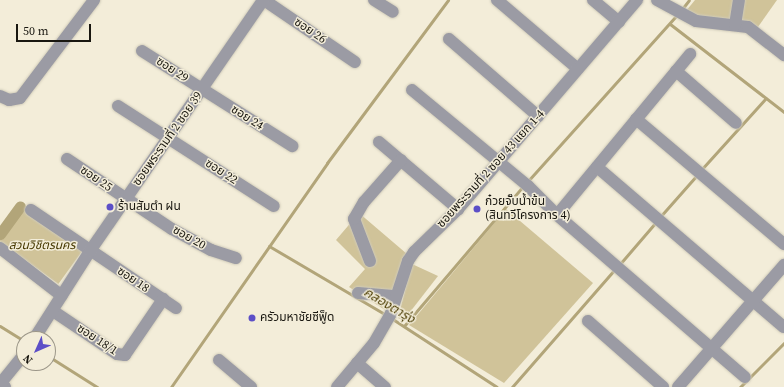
<!DOCTYPE html>
<html>
<head>
<meta charset="utf-8">
<style>
  body { margin:0 }
  #map { position:relative; width:784px; height:387px; overflow:hidden; background:#f3edd9; font-family:"Source Serif 4","Noto Sans Thai",serif }
  div>[style] { position:absolute }
  .green>* { inset:0; background:#d0c399; transform-origin:0 0 }
  .stream>* { height:3px; margin:-1.5px; padding:0 1.5px; transform-origin:1.5px; border-radius:1.5px; background:#b2a579 }
  .canal>* { height:11px; margin:-5.5px; padding:0 5.5px; transform-origin:5.5px; border-radius:5.5px; background:#b2a579 }
  .roads { filter:drop-shadow(0 0 1px #d0cbb9) drop-shadow(0 0 1px #d0cbb9) }
  .minor>* { height:12px; margin:-6px; padding:0 6px; transform-origin:6px; border-radius:6px; background:#9b9ba4 }
  .dots>* { width:11px; height:11px; translate:-50% -50%; box-sizing:border-box; border:2px solid #f3edd9; border-radius:50% }
  span { translate:-50% -50%; white-space:nowrap; text-align:center; line-height:1.15; -webkit-text-stroke:3px #f3edd9; paint-order:stroke }
  .street-label { font-size:12px; color:#191710 }
  .poi-label { font-size:12px; color:#191710 }
  .left { translate:0 -50%; text-align:left }
  .park-label { font-size:12px; color:#463800; font-style:italic }
  .water-label { font-size:13px; color:#4b3c02; font-style:italic }
  .north { position:absolute; left:16px; top:331px; width:40px; height:40px; box-sizing:border-box; background:#f3edd9; border:1px solid #9c9789; border-radius:50%; rotate:225deg; font-size:11px; font-weight:700; line-height:16px; text-align:center; color:#191710 }
  .north::after { content:''; display:block; margin:auto; width:14px; height:18px; background:#5c4fc7; clip-path:polygon(50% 0,100% 100%,50% 72%,0 100%) }
  .scale { position:absolute; left:16px; top:24px; width:75px; height:18px; box-sizing:border-box; border:2px solid #191710; border-top:0; padding-left:5px; font-size:12px; line-height:14px; white-space:nowrap; color:#191710; -webkit-text-stroke:3px #f3edd9; paint-order:stroke }
</style>
</head>
<body>
<div id="map">
  <div class="green">
    <div style="clip-path:polygon(695px 0,777px 0,753px 34px,705px 25px,686px 11px)"></div>
    <div style="left:24px;top:207px;width:73px;height:42px;rotate:36deg"></div>
    <div style="clip-path:polygon(506px 209px,593px 283px,504px 383px,409px 325px)"></div>
    <div style="clip-path:polygon(359px 213px,407px 254px,385px 310px,349px 287px,365px 269px,336px 240px)"></div>
    <div style="clip-path:polygon(412px 264px,438px 276px,403px 321px,398px 318px)"></div>
  </div>
  <div class="stream">
    <div style="left:682px;top:9px;width:11px;rotate:-52deg"></div>
    <div style="left:670px;top:24px;width:144px;rotate:37.7deg"></div>
    <div style="left:700px;top:171px;width:98px;rotate:-47.9deg"></div>
    <div style="left:527px;top:182px;width:224px;rotate:-48.1deg"></div>
    <div style="left:659px;top:218px;width:57px;rotate:-48.5deg"></div>
    <div style="left:269px;top:246px;width:136px;rotate:30.5deg"></div>
    <div style="left:619px;top:265px;width:57px;rotate:-49.3deg"></div>
    <div style="left:391px;top:318px;width:126px;rotate:33.1deg"></div>
    <div style="left:0;top:326px;width:28px;rotate:32deg"></div>
    <div style="left:404px;top:326px;width:184px;rotate:-49.6deg"></div>
    <div style="left:48px;top:356px;width:58px;rotate:32.3deg"></div>
    <div style="left:171px;top:387px;width:273px;rotate:-55.1deg"></div>
    <div style="left:327px;top:163px;width:203px;rotate:-53.4deg"></div>
    <div style="left:512px;top:387px;width:157px;rotate:-48.9deg"></div>
    <div style="left:740px;top:387px;width:62px;rotate:-45deg"></div>
  </div>
  <div class="canal">
    <div style="left:0;top:234px;width:34px;rotate:-54deg"></div>
  </div>
  <div class="roads">
    <div class="minor">
      <div style="left:264px;top:0;width:110px;rotate:34.3deg"></div>
      <div style="left:374px;top:0;width:22px;rotate:32deg"></div>
      <div style="left:497px;top:0;width:106px;rotate:40.4deg"></div>
      <div style="left:593px;top:0;width:34px;rotate:40deg"></div>
      <div style="left:657px;top:0;width:44px;rotate:28.3deg"></div>
      <div style="left:696px;top:21px;width:52px;rotate:6.6deg"></div>
      <div style="left:748px;top:27px;width:46px;rotate:37.9deg"></div>
      <div style="left:735px;top:25px;width:25px;rotate:-81deg"></div>
      <div style="left:449px;top:39px;width:118px;rotate:40.9deg"></div>
      <div style="left:142px;top:51px;width:178px;rotate:32.3deg"></div>
      <div style="left:676px;top:71px;width:79px;rotate:40.9deg"></div>
      <div style="left:412px;top:90px;width:151px;rotate:39.6deg"></div>
      <div style="left:528px;top:186px;width:41px;rotate:45deg"></div>
      <div style="left:557px;top:215px;width:209px;rotate:-50.4deg"></div>
      <div style="left:0;top:96px;width:10px;rotate:24deg"></div>
      <div style="left:9px;top:100px;width:11px;rotate:-10deg"></div>
      <div style="left:20px;top:98px;width:123px;rotate:-52.9deg"></div>
      <div style="left:118px;top:106px;width:185px;rotate:32.7deg"></div>
      <div style="left:636px;top:119px;width:194px;rotate:40.2deg"></div>
      <div style="left:379px;top:142px;width:104px;rotate:40.3deg"></div>
      <div style="left:67px;top:159px;width:126px;rotate:33.7deg"></div>
      <div style="left:172px;top:229px;width:44px;rotate:28.3deg"></div>
      <div style="left:211px;top:250px;width:26px;rotate:18deg"></div>
      <div style="left:597px;top:167px;width:246px;rotate:40.6deg"></div>
      <div style="left:31px;top:210px;width:175px;rotate:34.1deg"></div>
      <div style="left:557px;top:215px;width:248px;rotate:40.8deg"></div>
      <div style="left:0;top:248px;width:78px;rotate:37.7deg"></div>
      <div style="left:370px;top:261px;width:45px;rotate:-110.9deg"></div>
      <div style="left:354px;top:219px;width:20px;rotate:-60deg"></div>
      <div style="left:364px;top:202px;width:56px;rotate:-48.6deg"></div>
      <div style="left:358px;top:293px;width:38px;rotate:5deg"></div>
      <div style="left:53px;top:311px;width:77px;rotate:33.9deg"></div>
      <div style="left:117px;top:354px;width:8px;rotate:7deg"></div>
      <div style="left:125px;top:355px;width:68px;rotate:-55.8deg"></div>
      <div style="left:588px;top:321px;width:100px;rotate:41.3deg"></div>
      <div style="left:34px;top:339px;width:104px;rotate:-57.5deg"></div>
      <div style="left:90px;top:251px;width:305px;rotate:-55.4deg"></div>
      <div style="left:219px;top:360px;width:42px;rotate:40.2deg"></div>
      <div style="left:357px;top:363px;width:37px;rotate:41deg"></div>
      <div style="left:5px;top:387px;width:6px;rotate:-149deg"></div>
      <div style="left:0;top:384px;width:38px;rotate:-51deg"></div>
      <div style="left:337px;top:387px;width:57px;rotate:-49.9deg"></div>
      <div style="left:374px;top:343px;width:34px;rotate:-60deg"></div>
      <div style="left:391px;top:313px;width:55px;rotate:-71.9deg"></div>
      <div style="left:408px;top:261px;width:11px;rotate:-56deg"></div>
      <div style="left:414px;top:252px;width:62px;rotate:-44.3deg"></div>
      <div style="left:458px;top:209px;width:275px;rotate:-49.4deg"></div>
      <div style="left:678px;top:387px;width:162px;rotate:-49deg"></div>
    </div>
  </div>
  <div class="dots">
    <div style="left:110px;top:207px;background:#5c4fc7"></div>
    <div style="left:477px;top:209px;background:#5c4fc7"></div>
    <div style="left:252px;top:318px;background:#5c4fc7"></div>
  </div>
  <div class="street-label">
    <span style="left:310px;top:31px;rotate:34deg">ซอย 26</span>
    <span style="left:172px;top:70px;rotate:33deg">ซอย 29</span>
    <span style="left:247px;top:118px;rotate:32deg">ซอย 24</span>
    <span style="left:168px;top:139px;rotate:-55deg">ซอยพระรามที่ 2 ซอย 39</span>
    <span style="left:491px;top:169px;rotate:-48deg">ซอยพระรามที่ 2 ซอย 43 แยก 1-4</span>
    <span style="left:221px;top:172px;rotate:33deg">ซอย 22</span>
    <span style="left:96px;top:179px;rotate:34deg">ซอย 25</span>
    <span style="left:189px;top:238px;rotate:29deg">ซอย 20</span>
    <span style="left:133px;top:280px;rotate:34deg">ซอย 18</span>
    <span style="left:97px;top:340px;rotate:33deg">ซอย 18/1</span>
  </div>
  <div class="poi-label">
    <span class="left" style="left:485px;top:209px">ก๋วยจั๊บน้ำข้น<br>(สินทวีโครงการ 4)</span>
    <span class="left" style="left:118px;top:207px">ร้านสัมตำ ฝน</span>
    <span class="left" style="left:260px;top:318px">ครัวมหาชัยซีฟู็ด</span>
  </div>
  <div class="park-label">
    <span style="left:42px;top:246px">สวนวิชิตรนคร</span>
  </div>
  <div class="water-label">
    <span style="left:389px;top:306px;rotate:31deg">คลองตารุ่ง</span>
  </div>
  <div class="north">N</div>
  <div class="scale">50 m</div>
</div>
</body>
</html>
